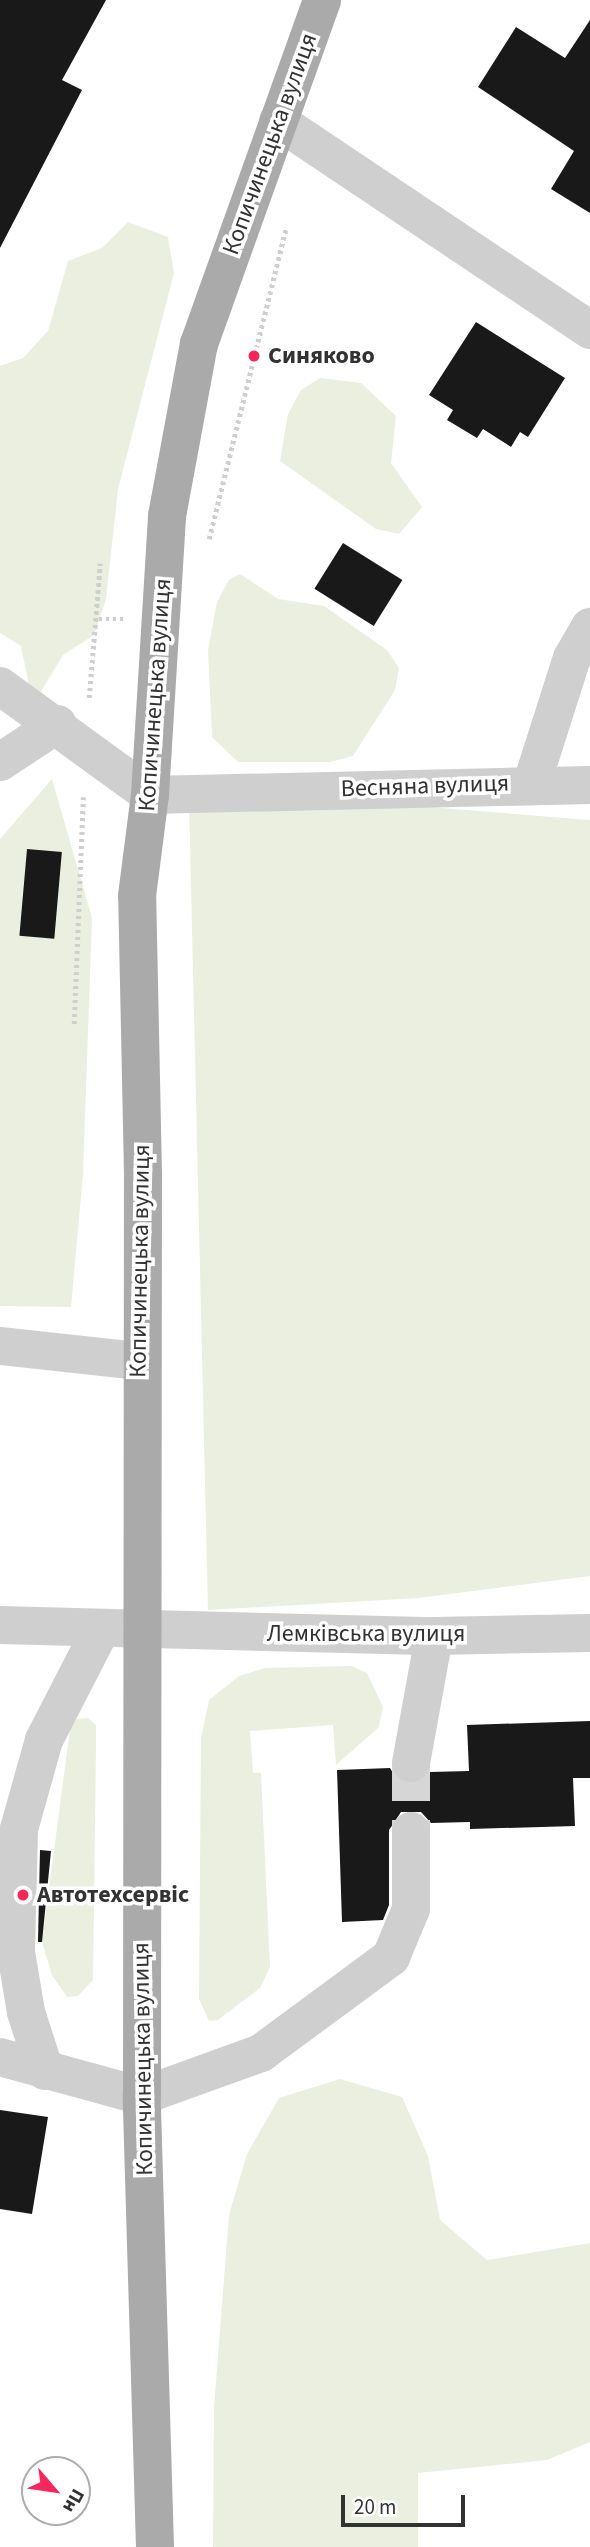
<!DOCTYPE html>
<html>
<head>
<meta charset="utf-8">
<style>
  body { margin:0 }
  #map { position:relative; width:590px; height:2547px; overflow:hidden; background:#fff; font-family:"Source Sans 3",sans-serif }
  div>[style] { position:absolute }
  .green>* { inset:0; background:#ebefdf }
  .building>* { inset:0; background:#191919; transform-origin:0 0 }
  .minor-tunnel>* { height:38px; margin-top:-19px; transform-origin:0; background:repeating-linear-gradient(90deg,#d6d6d6 0 38px,transparent 0 57px) }
  .path>* { height:4.5px; margin-top:-2.25px; transform-origin:0; background:repeating-linear-gradient(90deg,#cfcfcf 0 3.5px,transparent 0 7px) }
  .minor>* { height:38px; margin:-19px; padding:0 19px; transform-origin:19px; border-radius:19px; background:#cfcfcf }
  .major>* { height:38px; margin:-19px; padding:0 19px; transform-origin:19px; border-radius:19px; background:#aaa }
  .dots>* { width:19px; height:19px; translate:-50% -50%; box-sizing:border-box; border:4px solid #fff; border-radius:50% }
  span { translate:-50% -50%; white-space:nowrap; text-align:center; line-height:1.15; -webkit-text-stroke:7px #fff; paint-order:stroke }
  .street-label { font-size:24px; color:#323232 }
  .poi-label { font-size:24px; color:#323232; font-weight:700 }
  .left { translate:0 -50%; text-align:left }
  .north { position:absolute; left:21px; top:2456px; width:70px; height:70px; box-sizing:border-box; background:#fff; border:2px solid #adadad; border-radius:50%; rotate:119deg; font-size:19px; font-weight:700; line-height:28px; text-align:center; color:#323232 }
  .north::after { content:''; display:block; margin:auto; width:24px; height:32px; background:#f6275b; clip-path:polygon(50% 0,100% 100%,50% 72%,0 100%) }
  .scale { position:absolute; left:341px; top:2495px; width:124px; height:32px; box-sizing:border-box; border:4px solid #323232; border-top:0; padding-left:9px; font-size:21px; line-height:24px; white-space:nowrap; color:#323232; -webkit-text-stroke:5px #fff; paint-order:stroke }
</style>
</head>
<body>
<div id="map">
  <div class="green">
    <div style="clip-path:polygon(128px 222px,168px 237px,174px 273px,118px 489px,106px 599px,94px 635px,63px 655px,33px 705px,21px 646px,0 633px,0 366px,23px 358px,48px 331px,68px 261px,102px 248px)"></div>
    <div style="clip-path:polygon(320px 378px,361px 383px,396px 416px,391px 463px,422px 507px,399px 534px,376px 529px,280px 461px,288px 414px,301px 390px)"></div>
    <div style="clip-path:polygon(240px 574px,278px 599px,324px 606px,387px 650px,399px 668px,395px 690px,353px 756px,330px 762px,238px 762px,212px 737px,208px 650px,217px 602px,229px 580px)"></div>
    <div style="clip-path:polygon(52px 779px,92px 918px,83px 1174px,71px 1307px,0 1306px,0 839px)"></div>
    <div style="clip-path:polygon(189px 801px,404px 805px,590px 820px,590px 1576px,419px 1598px,208px 1610px)"></div>
    <div style="clip-path:polygon(352px 1666px,367px 1673px,383px 1707px,379px 1727px,336px 1765px,333px 1725px,250px 1731px,253px 1773px,261px 1773px,270px 1967px,260px 1988px,218px 2020px,209px 2021px,199px 1999px,201px 1738px,209px 1700px,239px 1676px,265px 1668px)"></div>
    <div style="clip-path:polygon(88px 1718px,96px 1725px,96px 1745px,93px 1980px,78px 1996px,67px 1997px,52px 1975px,42px 1942px,70px 1729px,77px 1719px)"></div>
    <div style="clip-path:polygon(340px 2079px,402px 2097px,428px 2156px,440px 2220px,487px 2260px,590px 2243px,590px 2442px,547px 2460px,418px 2473px,418px 2547px,213px 2547px,214px 2407px,229px 2215px,247px 2154px,279px 2098px)"></div>
  </div>
  <div class="building">
    <div style="clip-path:polygon(0 0,106px 0,62px 80px,82px 90px,0 248px)"></div>
    <div style="clip-path:polygon(590px 20px,590px 213px,551px 189px,574px 151px,478px 87px,516px 27px,565px 58px)"></div>
    <div style="clip-path:polygon(476px 322px,565px 378px,528px 437px,520px 432px,511px 447px,483px 429px,477px 438px,447px 420px,453px 410px,429px 395px)"></div>
    <div style="left:343px;top:543px;width:70px;height:54px;rotate:32deg"></div>
    <div style="left:27px;top:849px;width:35px;height:87px;rotate:5deg"></div>
    <div style="clip-path:polygon(590px 1721px,590px 1778px,573px 1778px,575px 1826px,470px 1829px,470px 1822px,431px 1823px,421px 1812px,401px 1812px,389px 1830px,389px 1905px,383px 1920px,342px 1922px,337px 1770px,390px 1768px,397px 1780px,418px 1784px,430px 1772px,469px 1771px,467px 1725px)"></div>
    <div style="clip-path:polygon(40px 1850px,51px 1851px,42px 1942px,38px 1942px)"></div>
    <div style="clip-path:polygon(0 2110px,48px 2117px,32px 2214px,0 2209px)"></div>
  </div>
  <div class="minor-tunnel">
    <div style="left:411px;top:1763px;width:68px;rotate:90deg"></div>
  </div>
  <div class="path">
    <div style="left:209px;top:539px;width:320px;rotate:-76.1deg"></div>
    <div style="left:99px;top:619px;width:24px"></div>
    <div style="left:89px;top:698px;width:135px;rotate:-85.3deg"></div>
    <div style="left:74px;top:1024px;width:227px;rotate:-87.7deg"></div>
  </div>
  <div class="minor">
    <div style="left:278px;top:121px;width:376px;rotate:33.8deg"></div>
    <div style="left:0;top:686px;width:185px;rotate:36deg"></div>
    <div style="left:150px;top:795px;width:440px;rotate:-1.3deg"></div>
    <div style="left:0;top:762px;width:69px;rotate:-33.2deg"></div>
    <div style="left:532px;top:783px;width:131px;rotate:-72.3deg"></div>
    <div style="left:572px;top:658px;width:36px;rotate:-60deg"></div>
    <div style="left:0;top:1346px;width:140px;rotate:6.2deg"></div>
    <div style="left:0;top:1625px;width:434px;rotate:1.5deg"></div>
    <div style="left:434px;top:1636px;width:156px;rotate:-1.1deg"></div>
    <div style="left:411px;top:1763px;width:129px;rotate:-79.7deg"></div>
    <div style="left:0;top:2057px;width:147px;rotate:15.4deg"></div>
    <div style="left:142px;top:2096px;width:127px;rotate:-19.9deg"></div>
    <div style="left:261px;top:2053px;width:162px;rotate:-36.4deg"></div>
    <div style="left:391px;top:1957px;width:52px;rotate:-67.4deg"></div>
    <div style="left:411px;top:1909px;width:78px;rotate:-90deg"></div>
    <div style="left:45px;top:2071px;width:62px;rotate:-107.9deg"></div>
    <div style="left:26px;top:2012px;width:61px;rotate:-99.5deg"></div>
    <div style="left:16px;top:1952px;width:123px;rotate:-88.6deg"></div>
    <div style="left:19px;top:1829px;width:92px;rotate:-74.3deg"></div>
    <div style="left:44px;top:1740px;width:123px;rotate:-62.8deg"></div>
  </div>
  <div class="major">
    <div style="left:155px;top:2547px;width:451px;rotate:-91.7deg"></div>
    <div style="left:142px;top:2096px;width:922px;rotate:-89.94deg"></div>
    <div style="left:143px;top:1174px;width:278px;rotate:-91.2deg"></div>
    <div style="left:137px;top:896px;width:102px;rotate:-82.7deg"></div>
    <div style="left:150px;top:795px;width:280px;rotate:-86.5deg"></div>
    <div style="left:167px;top:516px;width:175px;rotate:-79.5deg"></div>
    <div style="left:199px;top:344px;width:365px;rotate:-70.3deg"></div>
  </div>
  <div class="dots">
    <div style="left:254px;top:356px;background:#f6275b"></div>
    <div style="left:23px;top:1895px;background:#f6275b"></div>
  </div>
  <div class="street-label">
    <span style="left:270px;top:144px;rotate:-70deg">Копичинецька вулиця</span>
    <span style="left:155px;top:695px;rotate:-86deg">Копичинецька вулиця</span>
    <span style="left:425px;top:786px;rotate:-2deg">Весняна вулиця</span>
    <span style="left:140px;top:1261px;rotate:-89deg">Копичинецька вулиця</span>
    <span style="left:366px;top:1634px">Лемківська вулиця</span>
    <span style="left:143px;top:2059px;rotate:-91deg">Копичинецька вулиця</span>
  </div>
  <div class="poi-label">
    <span class="left" style="left:268px;top:356px">Синяково</span>
    <span class="left" style="left:37px;top:1895px">Автотехсервіс</span>
  </div>
  <div class="north">Пн</div>
  <div class="scale">20 m</div>
</div>
</body>
</html>
